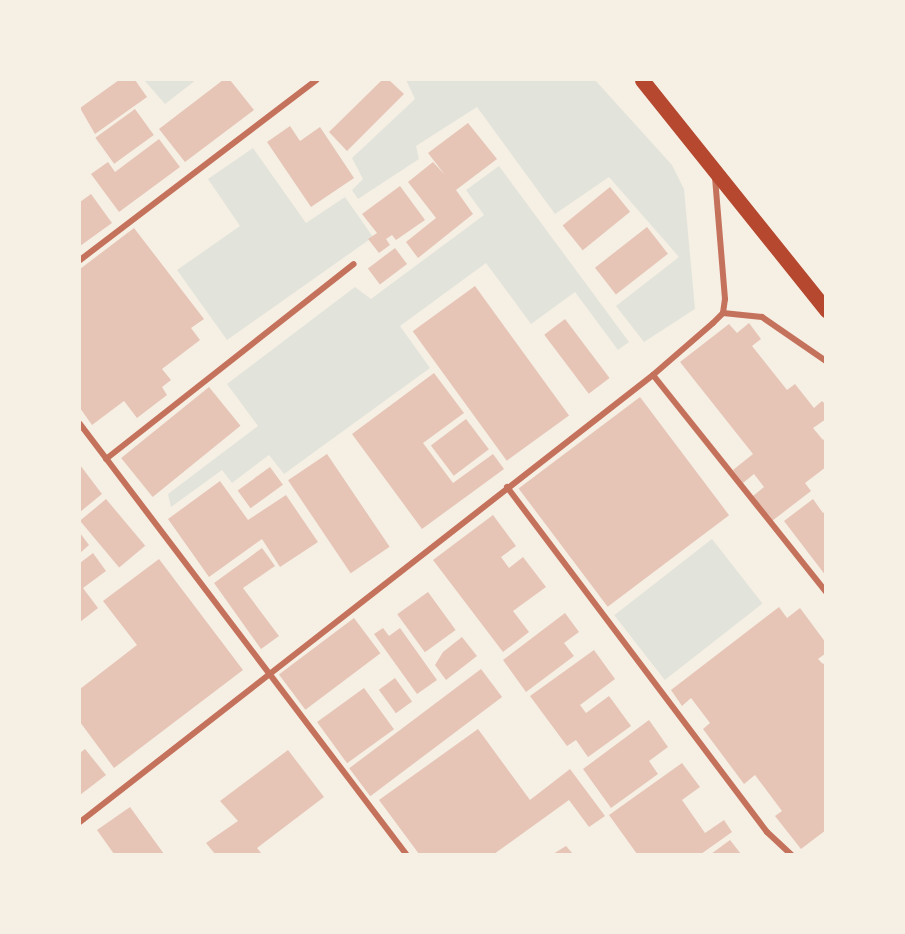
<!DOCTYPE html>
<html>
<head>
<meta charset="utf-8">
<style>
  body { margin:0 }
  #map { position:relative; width:905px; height:934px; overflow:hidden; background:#f6efe4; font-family:Commissioner,sans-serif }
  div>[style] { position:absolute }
  .green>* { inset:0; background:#e2e4dc; transform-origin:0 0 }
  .building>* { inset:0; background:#e6c5b7; transform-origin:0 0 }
  .minor>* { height:6px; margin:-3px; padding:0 3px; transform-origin:3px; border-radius:3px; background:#c5725c }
  .primary>* { height:15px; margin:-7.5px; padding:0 7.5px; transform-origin:7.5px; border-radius:7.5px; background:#b5482f }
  span { translate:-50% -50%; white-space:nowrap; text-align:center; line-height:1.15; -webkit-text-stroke:5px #f6efe4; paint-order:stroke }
  .frame { position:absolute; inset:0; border:81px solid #f6efe4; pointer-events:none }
</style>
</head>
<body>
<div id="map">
  <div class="green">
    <div style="clip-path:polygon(144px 80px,196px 80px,165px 104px)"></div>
    <div style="clip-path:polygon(406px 80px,595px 80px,672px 165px,684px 189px,695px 309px,644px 342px,616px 306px,679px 257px,609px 177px,555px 214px,477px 107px,416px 146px,419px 159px,358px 199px,352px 190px,363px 179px,352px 158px,415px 99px)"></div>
    <div style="clip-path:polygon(253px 148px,306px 223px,345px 197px,373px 237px,227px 340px,177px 270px,240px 226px,208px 179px)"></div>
    <div style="clip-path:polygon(499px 166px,629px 342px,618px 350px,575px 292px,531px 324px,486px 263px,400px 326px,430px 368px,284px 474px,269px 455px,232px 483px,222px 470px,171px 507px,168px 494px,258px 426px,227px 384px,355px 287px,371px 299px,484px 215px,466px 190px)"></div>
    <div style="left:712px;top:539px;width:82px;height:124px;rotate:52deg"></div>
  </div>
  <div class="building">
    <div style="clip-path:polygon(119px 80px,135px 80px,147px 97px,95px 134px,80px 108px)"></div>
    <div style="clip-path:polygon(223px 80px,230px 80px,254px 110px,185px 162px,159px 129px)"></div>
    <div style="clip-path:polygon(382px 80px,389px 80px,404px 94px,347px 151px,329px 132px)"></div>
    <div style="left:135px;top:109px;width:32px;height:49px;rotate:54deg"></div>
    <div style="clip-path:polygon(468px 123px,497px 159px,456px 190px,473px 214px,418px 258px,406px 242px,436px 218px,408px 182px,433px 162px,445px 175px,428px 153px)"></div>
    <div style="clip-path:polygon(290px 126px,300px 141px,320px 127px,354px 178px,311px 207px,267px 142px)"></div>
    <div style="clip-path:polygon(159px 139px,180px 167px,119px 212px,91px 174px,108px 162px,115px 172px)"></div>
    <div style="clip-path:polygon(400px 186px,425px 220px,396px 240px,392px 235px,386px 239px,390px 245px,379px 253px,368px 239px,377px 233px,362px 214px)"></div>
    <div style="left:610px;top:187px;width:32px;height:61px;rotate:51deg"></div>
    <div style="clip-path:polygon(91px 194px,112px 223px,80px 246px,80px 202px)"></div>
    <div style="left:647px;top:227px;width:34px;height:66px;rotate:52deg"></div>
    <div style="clip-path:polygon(134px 228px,204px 319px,191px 328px,200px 340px,162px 369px,171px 380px,162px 387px,167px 395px,137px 418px,124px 401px,92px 425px,80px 408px,80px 269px)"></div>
    <div style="left:395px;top:248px;width:20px;height:34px;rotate:53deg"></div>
    <div style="left:475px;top:286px;width:160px;height:77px;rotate:54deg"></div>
    <div style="left:565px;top:319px;width:74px;height:26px;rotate:53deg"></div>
    <div style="clip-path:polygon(749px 323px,761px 339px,752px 346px,787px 390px,795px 384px,814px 408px,822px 401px,826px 405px,826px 419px,813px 428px,823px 440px,826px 438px,826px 467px,805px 483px,811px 491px,772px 521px,753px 496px,764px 487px,754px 474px,743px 483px,733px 470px,753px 454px,680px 362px,729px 324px,737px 333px)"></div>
    <div style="clip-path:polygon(434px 373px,464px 413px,423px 443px,453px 483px,493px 454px,504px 469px,422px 529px,352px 434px)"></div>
    <div style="left:209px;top:387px;width:50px;height:113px;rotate:51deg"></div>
    <div style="left:640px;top:397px;width:148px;height:152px;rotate:53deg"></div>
    <div style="left:466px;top:419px;width:38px;height:44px;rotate:53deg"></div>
    <div style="left:327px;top:454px;width:112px;height:47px;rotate:56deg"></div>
    <div style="clip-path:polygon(80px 465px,102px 494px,80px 512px)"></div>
    <div style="left:270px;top:467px;width:22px;height:40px;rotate:54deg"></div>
    <div style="clip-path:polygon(220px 481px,248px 520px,286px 495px,318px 542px,280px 567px,262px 539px,209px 577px,168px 519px)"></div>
    <div style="left:106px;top:499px;width:61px;height:34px;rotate:50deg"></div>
    <div style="clip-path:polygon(813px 499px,823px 513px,826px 511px,826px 576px,784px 521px)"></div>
    <div style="clip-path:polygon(493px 515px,516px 546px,501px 557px,509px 568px,523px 557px,546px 587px,513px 611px,529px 632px,503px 652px,433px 560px)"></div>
    <div style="clip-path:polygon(80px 533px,89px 545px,80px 553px)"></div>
    <div style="clip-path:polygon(262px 548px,275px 566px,243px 588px,279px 636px,261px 649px,214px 583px)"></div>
    <div style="clip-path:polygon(93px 553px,106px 571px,83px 588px,98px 608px,80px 622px,80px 563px)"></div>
    <div style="clip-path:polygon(159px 559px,243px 670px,114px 768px,80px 722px,80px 689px,137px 645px,103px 601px)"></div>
    <div style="left:428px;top:592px;width:47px;height:38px;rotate:54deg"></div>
    <div style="clip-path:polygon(779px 607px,787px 618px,800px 608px,826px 643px,826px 653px,818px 659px,823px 664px,826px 662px,826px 830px,801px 849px,775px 816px,782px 811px,755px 775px,744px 784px,703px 729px,710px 723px,691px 698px,682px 706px,671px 690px)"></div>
    <div style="clip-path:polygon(565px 613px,579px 632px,564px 643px,574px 656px,526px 692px,503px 660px)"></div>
    <div style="left:354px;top:618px;width:44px;height:94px;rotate:53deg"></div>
    <div style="clip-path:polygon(383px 628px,389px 636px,400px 628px,437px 680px,417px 694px,374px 634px)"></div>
    <div style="clip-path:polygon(462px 637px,477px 656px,446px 680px,435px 665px,443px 652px)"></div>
    <div style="clip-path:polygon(594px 650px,615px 679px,580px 705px,586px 713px,609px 696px,631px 726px,588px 757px,576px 740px,567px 746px,530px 696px)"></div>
    <div style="left:481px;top:669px;width:35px;height:165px;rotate:53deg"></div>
    <div style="left:395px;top:678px;width:29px;height:20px;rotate:54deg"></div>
    <div style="left:364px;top:688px;width:51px;height:58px;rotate:54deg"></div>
    <div style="clip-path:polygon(649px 720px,668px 747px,649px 761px,658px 774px,611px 808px,583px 769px)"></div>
    <div style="clip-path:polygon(478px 729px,530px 800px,570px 769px,605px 816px,589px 827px,569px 800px,494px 854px,419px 854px,379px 800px)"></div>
    <div style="clip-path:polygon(85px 749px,106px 775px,80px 795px,80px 753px)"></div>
    <div style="clip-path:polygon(288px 750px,324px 797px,257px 848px,262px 854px,215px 854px,206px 843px,238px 821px,220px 801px)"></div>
    <div style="clip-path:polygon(682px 763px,700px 787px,682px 800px,705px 833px,724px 820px,732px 832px,701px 854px,637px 854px,609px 815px)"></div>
    <div style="clip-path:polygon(130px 807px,164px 854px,114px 854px,97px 830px)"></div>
    <div style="clip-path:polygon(730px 840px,741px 854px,711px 854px)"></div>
    <div style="clip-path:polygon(566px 846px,573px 854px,553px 854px)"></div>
  </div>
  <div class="minor">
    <div style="left:80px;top:260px;width:297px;rotate:-37.3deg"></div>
    <div style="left:723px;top:313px;width:39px;rotate:6deg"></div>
    <div style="left:762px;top:317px;width:78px;rotate:34.5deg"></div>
    <div style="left:653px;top:375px;width:278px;rotate:51.4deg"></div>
    <div style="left:80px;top:424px;width:540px;rotate:52.83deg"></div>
    <div style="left:106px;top:459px;width:315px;rotate:-38.2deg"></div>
    <div style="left:507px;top:487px;width:432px;rotate:53deg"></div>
    <div style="left:767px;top:832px;width:33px;rotate:43deg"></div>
    <div style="left:80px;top:822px;width:727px;rotate:-37.96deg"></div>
    <div style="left:653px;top:375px;width:79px;rotate:-40.9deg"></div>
    <div style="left:713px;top:323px;width:14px;rotate:-45deg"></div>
    <div style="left:723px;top:313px;width:14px;rotate:-82deg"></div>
    <div style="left:725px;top:299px;width:121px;rotate:-94.7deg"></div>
  </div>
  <div class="primary">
    <div style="left:642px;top:80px;width:295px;rotate:51.3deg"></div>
  </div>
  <div class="frame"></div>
</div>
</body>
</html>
